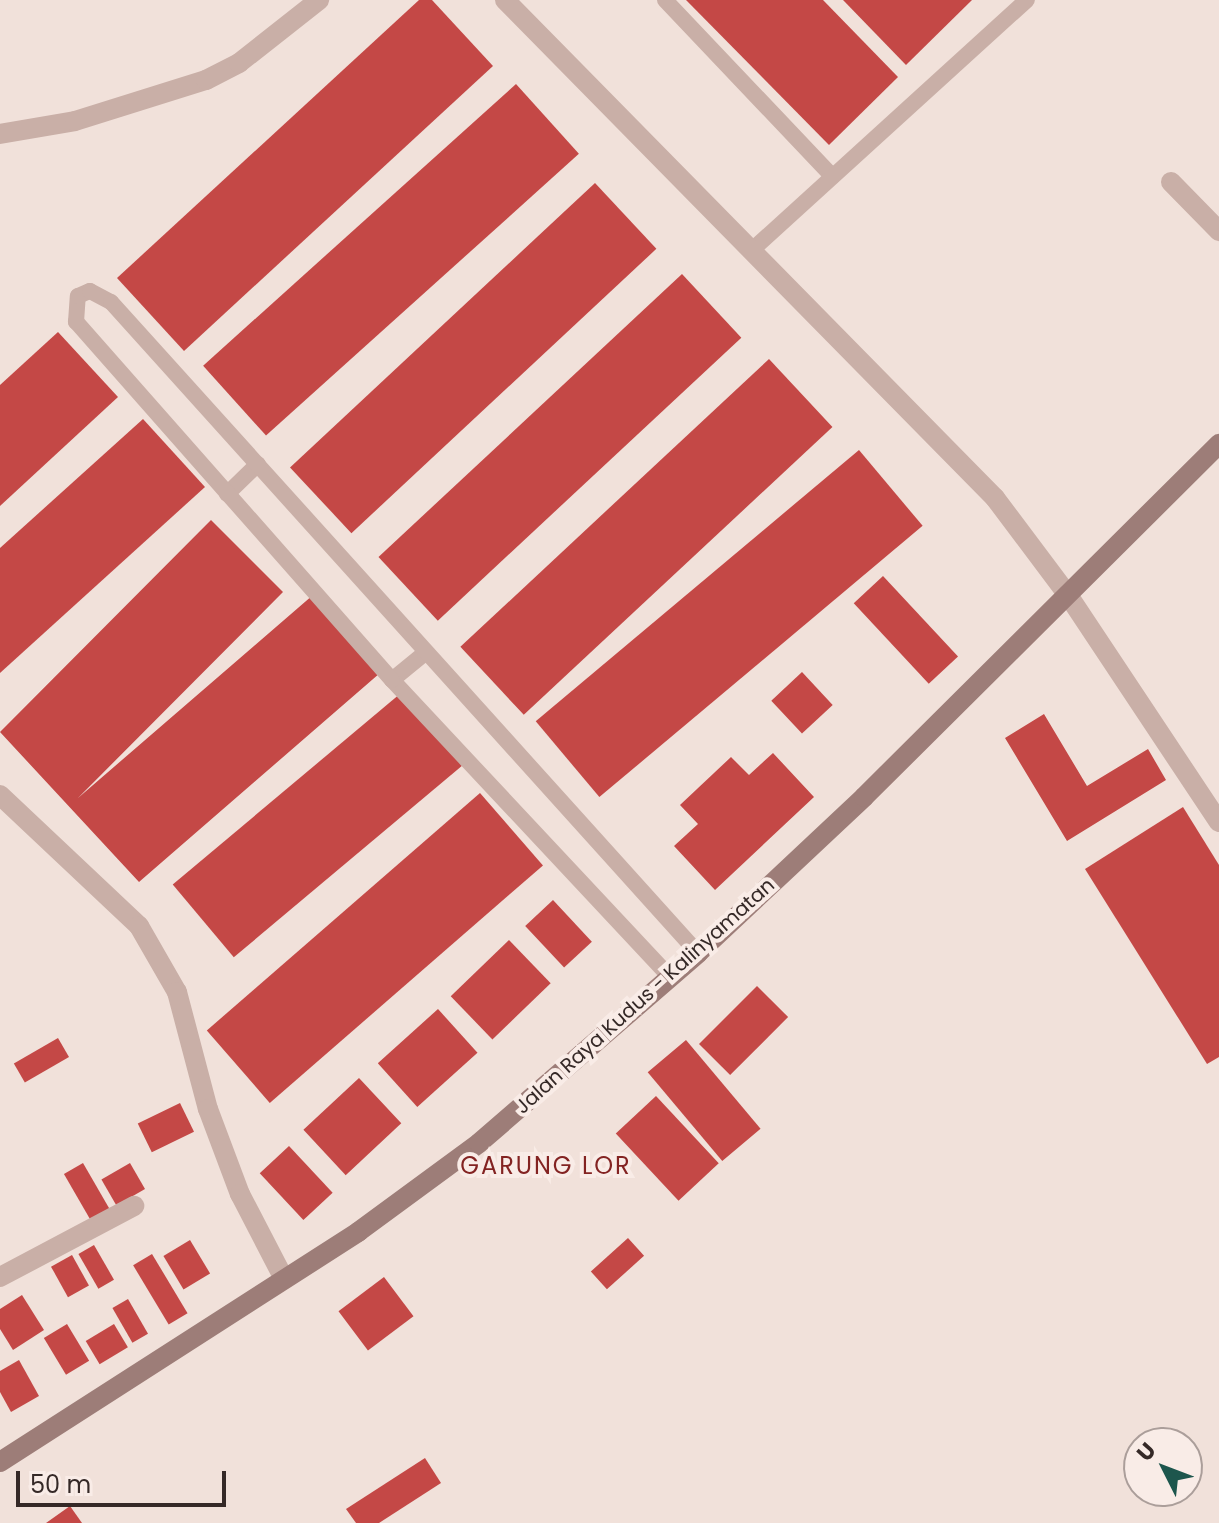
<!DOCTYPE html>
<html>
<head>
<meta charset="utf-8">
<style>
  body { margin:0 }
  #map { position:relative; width:1219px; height:1523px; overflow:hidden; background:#f1e1da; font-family:Poppins,sans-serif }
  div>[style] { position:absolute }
  .building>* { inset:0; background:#c44846; transform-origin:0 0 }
  .service>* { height:16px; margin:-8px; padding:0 8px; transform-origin:8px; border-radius:8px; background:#c9afa7 }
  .minor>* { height:20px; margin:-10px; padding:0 10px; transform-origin:10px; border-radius:10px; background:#c9afa7 }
  .secondary>* { height:20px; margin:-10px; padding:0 10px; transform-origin:10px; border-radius:10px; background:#9d7d78 }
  span { translate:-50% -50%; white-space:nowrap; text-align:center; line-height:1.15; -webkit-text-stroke:8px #f9ece7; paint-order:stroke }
  .street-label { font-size:20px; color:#352927 }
  .quarter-label { font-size:24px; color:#832322; letter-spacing:2px }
  .north { position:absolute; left:1123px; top:1427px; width:80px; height:80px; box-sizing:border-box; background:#f9ece7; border:2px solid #ab9e9a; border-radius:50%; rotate:312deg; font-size:22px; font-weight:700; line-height:32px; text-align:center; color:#352927 }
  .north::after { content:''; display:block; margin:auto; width:28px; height:36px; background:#1d564d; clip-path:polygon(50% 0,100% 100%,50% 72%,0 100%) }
  .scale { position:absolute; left:16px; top:1471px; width:210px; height:36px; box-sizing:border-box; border:4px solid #352927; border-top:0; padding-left:10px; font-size:24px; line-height:28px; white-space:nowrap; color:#352927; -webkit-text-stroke:6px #f9ece7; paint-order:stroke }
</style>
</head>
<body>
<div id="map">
  <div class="building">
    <div style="clip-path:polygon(419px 0,432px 0,493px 66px,184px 351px,117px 278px)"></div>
    <div style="clip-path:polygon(686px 0,823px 0,898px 77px,829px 145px)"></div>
    <div style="clip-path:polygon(843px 0,972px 0,906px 65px)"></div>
    <div style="left:516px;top:84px;width:94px;height:421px;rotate:48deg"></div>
    <div style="left:595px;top:183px;width:90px;height:417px;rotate:47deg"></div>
    <div style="left:682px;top:274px;width:87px;height:415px;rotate:47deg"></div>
    <div style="clip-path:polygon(58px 332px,118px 397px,0 506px,0 385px)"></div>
    <div style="left:769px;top:359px;width:93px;height:422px;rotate:47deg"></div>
    <div style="clip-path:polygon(143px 419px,205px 487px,0 673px,0 548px)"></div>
    <div style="left:859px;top:450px;width:99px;height:422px;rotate:50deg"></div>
    <div style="clip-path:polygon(211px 520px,283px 592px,78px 798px,313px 595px,380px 673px,139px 882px,0 732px)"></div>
    <div style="left:883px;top:576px;width:110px;height:40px;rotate:47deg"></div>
    <div style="left:802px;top:672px;width:45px;height:42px;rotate:47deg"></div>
    <div style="left:401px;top:693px;width:95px;height:298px;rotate:50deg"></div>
    <div style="clip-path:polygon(1044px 714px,1087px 786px,1148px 749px,1166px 780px,1067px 841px,1005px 738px)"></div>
    <div style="clip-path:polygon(773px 753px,814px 797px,715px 890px,674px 846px,698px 824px,680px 805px,731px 757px,749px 775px)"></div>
    <div style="left:480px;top:793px;width:96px;height:362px;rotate:49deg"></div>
    <div style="clip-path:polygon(1183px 807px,1219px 865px,1219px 1057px,1207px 1064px,1085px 869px)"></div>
    <div style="left:553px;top:900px;width:57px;height:38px;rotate:47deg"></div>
    <div style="left:509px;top:940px;width:60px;height:81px;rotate:46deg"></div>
    <div style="left:757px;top:986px;width:44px;height:82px;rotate:45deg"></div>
    <div style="left:438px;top:1009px;width:59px;height:81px;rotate:48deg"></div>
    <div style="left:58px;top:1038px;width:22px;height:51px;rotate:60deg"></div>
    <div style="left:686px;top:1040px;width:116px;height:50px;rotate:50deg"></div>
    <div style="left:359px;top:1078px;width:62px;height:76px;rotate:47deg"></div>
    <div style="left:656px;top:1096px;width:92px;height:55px;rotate:47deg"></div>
    <div style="left:180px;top:1103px;width:32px;height:47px;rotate:64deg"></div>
    <div style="left:289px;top:1146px;width:64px;height:40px;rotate:47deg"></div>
    <div style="left:83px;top:1163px;width:54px;height:22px;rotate:60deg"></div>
    <div style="left:130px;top:1163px;width:30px;height:33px;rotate:60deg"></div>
    <div style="left:628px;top:1238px;width:24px;height:50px;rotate:48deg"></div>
    <div style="left:190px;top:1240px;width:39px;height:31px;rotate:59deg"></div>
    <div style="left:94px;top:1245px;width:40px;height:18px;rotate:60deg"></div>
    <div style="left:152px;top:1254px;width:69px;height:22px;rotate:59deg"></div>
    <div style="left:72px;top:1255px;width:35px;height:24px;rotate:61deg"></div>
    <div style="left:384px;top:1277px;width:49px;height:57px;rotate:53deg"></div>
    <div style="clip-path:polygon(22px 1295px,44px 1330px,13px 1350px,0 1329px,0 1309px)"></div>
    <div style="left:128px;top:1299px;width:40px;height:18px;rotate:60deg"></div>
    <div style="left:67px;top:1324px;width:43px;height:27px;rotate:59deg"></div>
    <div style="left:114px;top:1324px;width:27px;height:33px;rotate:59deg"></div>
    <div style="clip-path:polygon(19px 1360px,39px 1396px,11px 1412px,0 1392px,0 1371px)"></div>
    <div style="clip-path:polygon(425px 1458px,441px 1483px,379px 1523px,356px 1523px,346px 1509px)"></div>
    <div style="clip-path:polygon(70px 1506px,82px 1523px,46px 1523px)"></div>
  </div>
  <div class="service">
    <div style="left:665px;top:0;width:243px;rotate:46.5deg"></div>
    <div style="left:751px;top:251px;width:373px;rotate:-42.3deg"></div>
    <div style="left:227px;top:494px;width:43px;rotate:-44.1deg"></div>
    <div style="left:392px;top:680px;width:43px;rotate:-39.3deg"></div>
    <div style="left:670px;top:977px;width:407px;rotate:-133.1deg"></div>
    <div style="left:392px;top:680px;width:478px;rotate:-131.4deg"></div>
    <div style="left:76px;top:322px;width:26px;rotate:-86deg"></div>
    <div style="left:78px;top:296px;width:13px;rotate:-23deg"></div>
    <div style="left:90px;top:291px;width:24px;rotate:28deg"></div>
    <div style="left:111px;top:302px;width:877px;rotate:47.96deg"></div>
  </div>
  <div class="minor">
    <div style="left:505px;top:0;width:699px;rotate:45.46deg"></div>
    <div style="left:995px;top:498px;width:125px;rotate:53.1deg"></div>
    <div style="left:1070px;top:598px;width:269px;rotate:56.4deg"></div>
    <div style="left:0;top:134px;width:76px;rotate:-9.8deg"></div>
    <div style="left:75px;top:121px;width:137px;rotate:-17.4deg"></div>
    <div style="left:206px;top:80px;width:37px;rotate:-27deg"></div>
    <div style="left:239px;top:63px;width:102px;rotate:-38.2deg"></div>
    <div style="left:1171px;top:182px;width:69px;rotate:45.6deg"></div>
    <div style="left:0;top:795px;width:191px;rotate:43.3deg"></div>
    <div style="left:139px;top:926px;width:76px;rotate:60.1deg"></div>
    <div style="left:177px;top:992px;width:121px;rotate:75.2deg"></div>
    <div style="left:208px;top:1109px;width:91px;rotate:69.4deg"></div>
    <div style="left:240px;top:1194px;width:96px;rotate:62.6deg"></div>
    <div style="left:0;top:1277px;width:152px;rotate:-27.9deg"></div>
  </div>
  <div class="secondary">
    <div style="left:0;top:1462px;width:426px;rotate:-32.7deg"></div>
    <div style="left:358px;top:1232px;width:150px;rotate:-36.3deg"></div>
    <div style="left:479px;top:1143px;width:290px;rotate:-40.9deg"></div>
    <div style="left:698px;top:953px;width:228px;rotate:-43.2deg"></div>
    <div style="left:864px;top:797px;width:501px;rotate:-44.84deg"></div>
  </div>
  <div class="street-label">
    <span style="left:645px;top:996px;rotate:-42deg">Jalan Raya Kudus - Kalinyamatan</span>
  </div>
  <div class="quarter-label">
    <span style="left:546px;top:1166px">GARUNG LOR</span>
  </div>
  <div class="north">U</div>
  <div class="scale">50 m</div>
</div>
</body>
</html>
